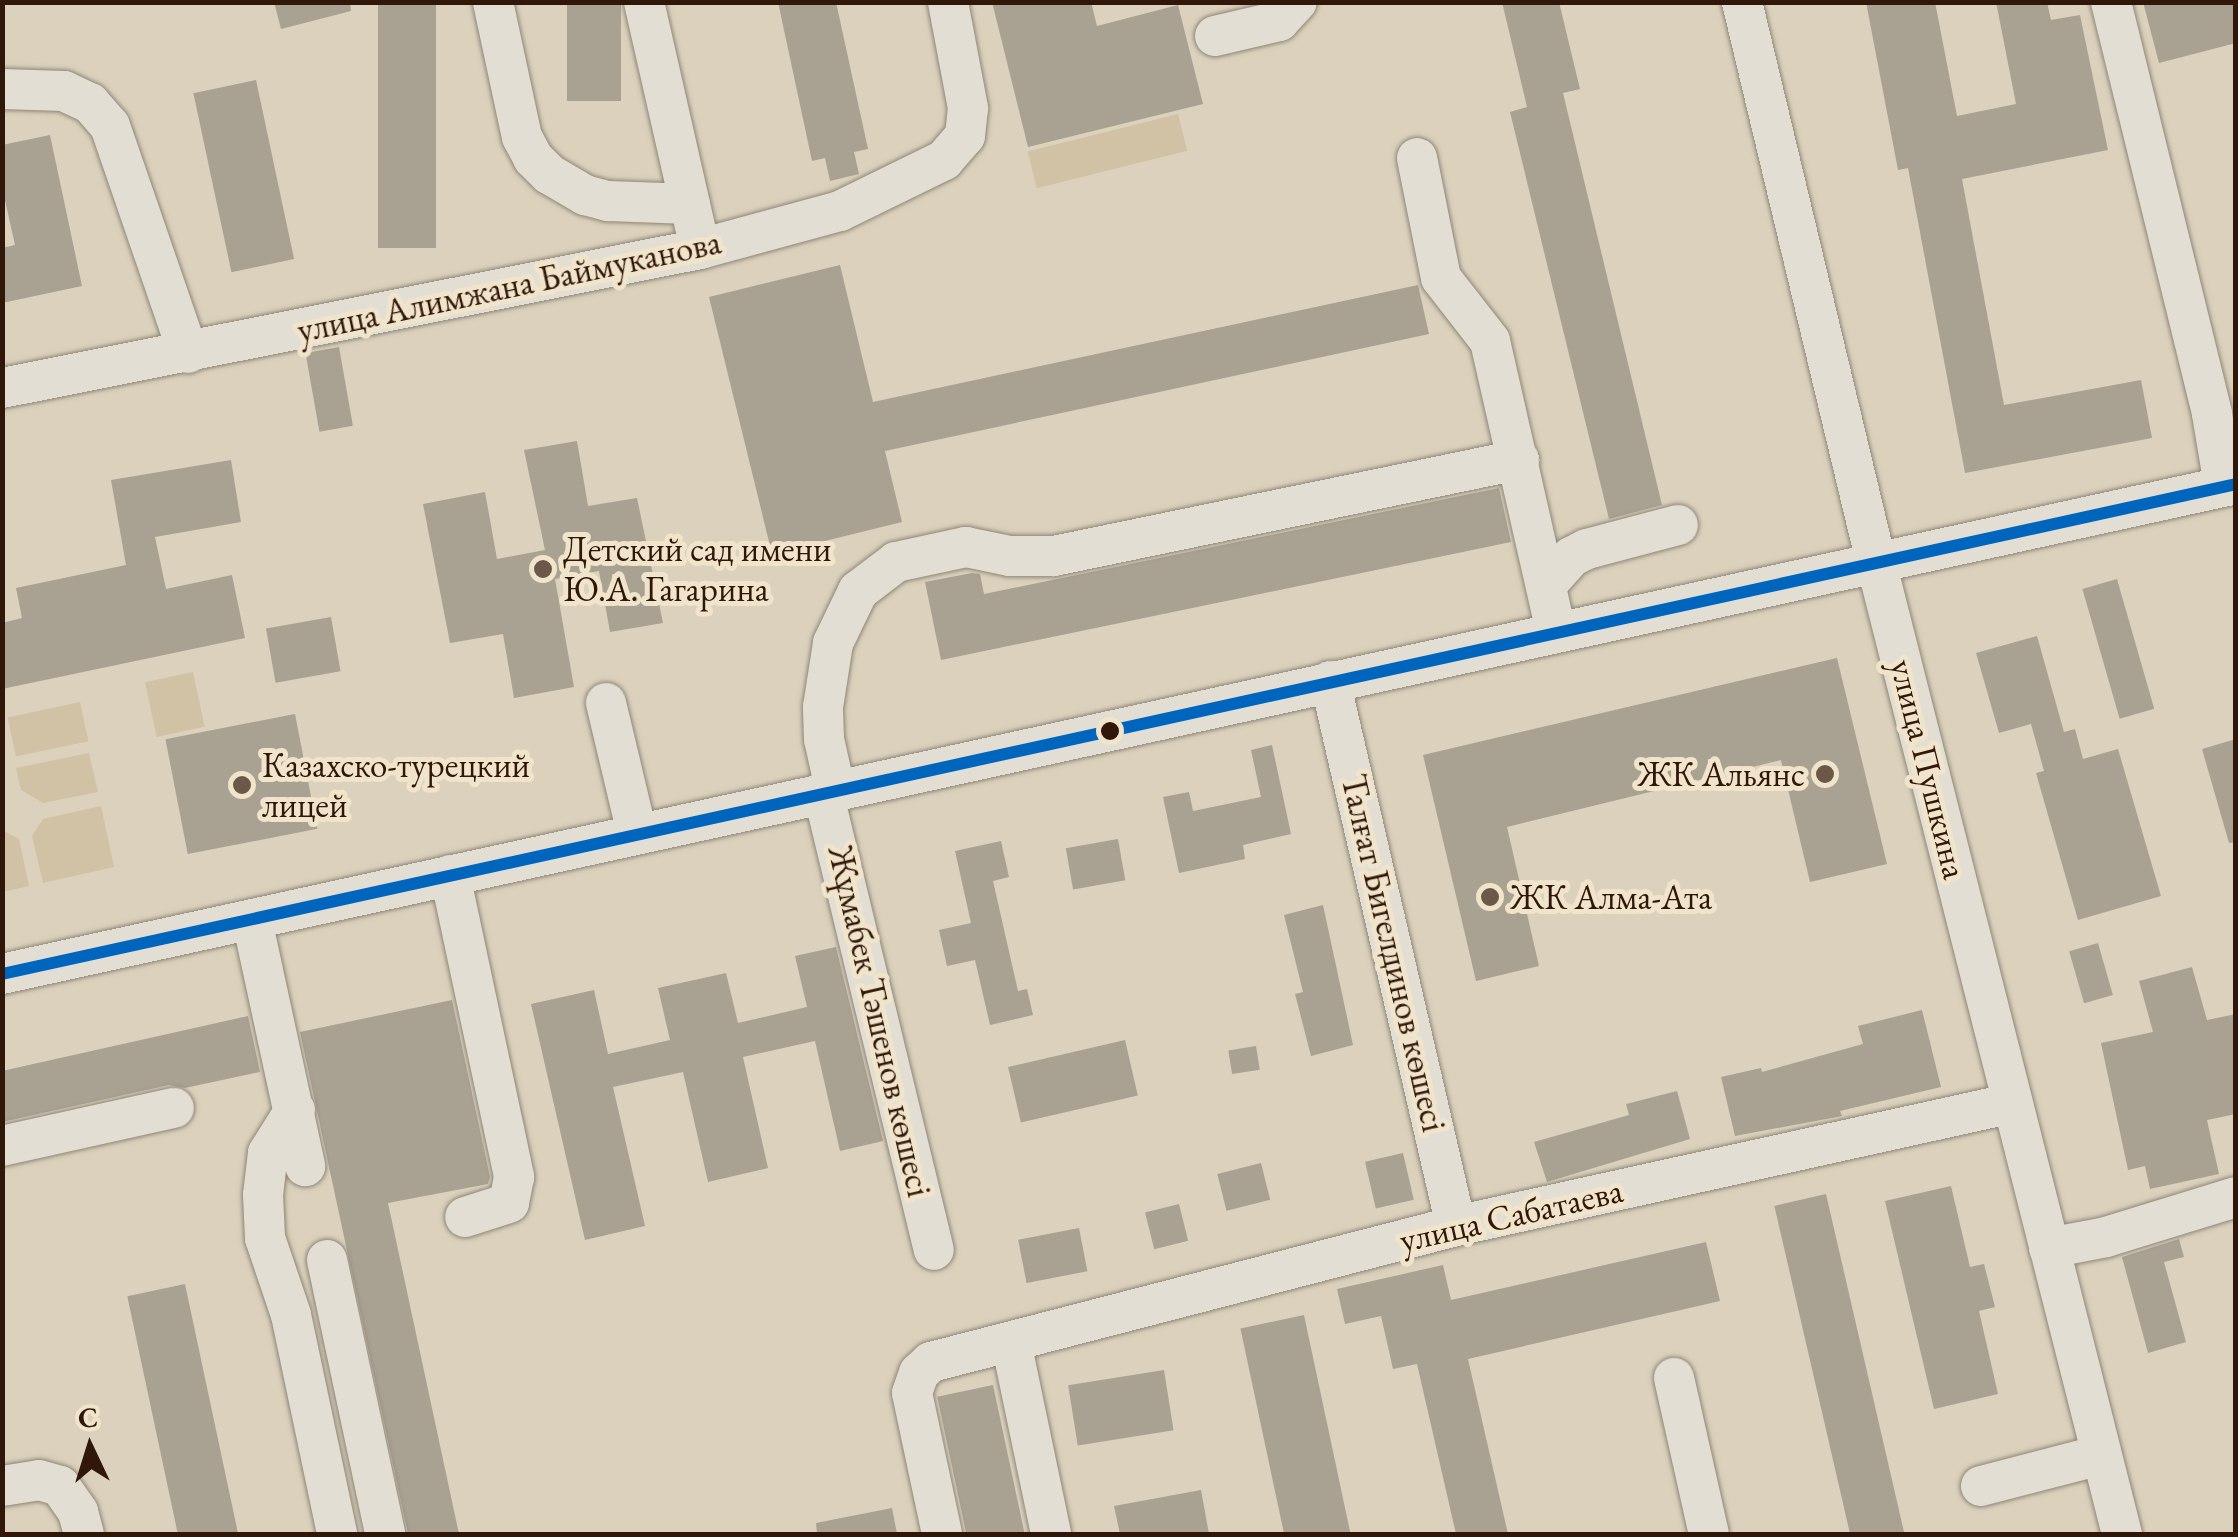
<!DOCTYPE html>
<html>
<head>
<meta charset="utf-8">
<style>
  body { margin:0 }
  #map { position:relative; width:2238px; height:1537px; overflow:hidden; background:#dbd1bc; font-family:"EB Garamond",serif }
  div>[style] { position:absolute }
  .green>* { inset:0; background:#d1c2a5; transform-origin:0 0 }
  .building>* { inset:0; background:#a9a192; transform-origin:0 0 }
  .roads { filter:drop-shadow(0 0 2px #8f8678) drop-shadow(0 0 2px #8f8678) }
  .minor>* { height:40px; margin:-20px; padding:0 20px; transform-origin:20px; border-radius:20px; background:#e3ded3 }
  .bus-1>* { height:12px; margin:-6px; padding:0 6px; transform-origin:6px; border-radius:6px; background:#0065bd }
  .dots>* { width:28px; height:28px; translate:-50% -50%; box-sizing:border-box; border:5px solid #f0e4cb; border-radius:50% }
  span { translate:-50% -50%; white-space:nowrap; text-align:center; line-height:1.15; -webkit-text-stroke:10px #f0e4cb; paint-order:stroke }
  .street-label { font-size:35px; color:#31170a }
  .poi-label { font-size:35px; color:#31170a }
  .left { translate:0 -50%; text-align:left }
  .right { translate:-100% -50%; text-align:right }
  .frame { position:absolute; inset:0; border:5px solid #31170a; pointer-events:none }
  .north { position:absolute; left:40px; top:1397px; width:100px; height:100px; -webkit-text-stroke:8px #f0e4cb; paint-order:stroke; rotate:356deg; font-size:28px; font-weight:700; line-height:40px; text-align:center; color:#31170a }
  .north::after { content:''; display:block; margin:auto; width:35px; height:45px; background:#31170a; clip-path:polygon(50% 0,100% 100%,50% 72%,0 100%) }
</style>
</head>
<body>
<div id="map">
  <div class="green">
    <div style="left:1178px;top:114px;width:38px;height:155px;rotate:76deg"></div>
    <div style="left:193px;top:672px;width:56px;height:49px;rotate:78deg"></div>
    <div style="left:80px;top:702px;width:40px;height:74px;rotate:78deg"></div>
    <div style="clip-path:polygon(89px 753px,98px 792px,43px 803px,21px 790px,16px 768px)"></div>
    <div style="clip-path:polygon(101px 806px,114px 867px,43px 883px,32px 836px,43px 819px)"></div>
    <div style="clip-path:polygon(2px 830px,19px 839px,29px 886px,3px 892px)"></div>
  </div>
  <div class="building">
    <div style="clip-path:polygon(274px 2px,350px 2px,351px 11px,281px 29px)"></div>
    <div style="left:378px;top:2px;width:58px;height:246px"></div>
    <div style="left:567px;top:2px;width:54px;height:99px"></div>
    <div style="clip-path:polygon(778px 2px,836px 2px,868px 149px,854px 152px,859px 174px,830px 181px,825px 158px,812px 161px)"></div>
    <div style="clip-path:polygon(992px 2px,1091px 2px,1097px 26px,1178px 5px,1203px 104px,1028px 147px)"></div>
    <div style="clip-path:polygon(1502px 2px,1559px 2px,1580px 89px,1563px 93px,1662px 505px,1609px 519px,1510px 112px,1527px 107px)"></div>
    <div style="clip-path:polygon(1866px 2px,1935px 2px,1957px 116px,2016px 104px,1996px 2px,2047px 2px,2051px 20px,2080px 15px,2108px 150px,1962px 179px,2004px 405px,2141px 380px,2152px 438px,1965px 473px,1908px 168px,1898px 170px)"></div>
    <div style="clip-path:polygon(2143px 2px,2236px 2px,2236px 43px,2159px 63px)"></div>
    <div style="left:256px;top:80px;width:183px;height:64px;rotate:78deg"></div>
    <div style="clip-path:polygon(50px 135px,82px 286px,2px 303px,2px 248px,15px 245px,2px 187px,2px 145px)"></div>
    <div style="clip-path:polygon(840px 265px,873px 402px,1418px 285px,1429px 334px,885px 451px,902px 522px,772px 554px,709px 297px)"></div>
    <div style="left:339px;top:347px;width:80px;height:34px;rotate:80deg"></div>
    <div style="clip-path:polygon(577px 441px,588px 506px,637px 498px,663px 623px,610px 632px,599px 571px,555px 579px,574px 687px,514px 698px,503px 634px,450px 643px,423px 504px,485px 492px,497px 559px,545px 550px,524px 450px)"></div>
    <div style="clip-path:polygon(231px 460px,241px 522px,155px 537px,166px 589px,232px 575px,245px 638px,2px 689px,2px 623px,22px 618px,16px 588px,126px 565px,111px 480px)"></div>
    <div style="clip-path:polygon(1499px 488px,1511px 542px,941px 660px,925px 582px,972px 573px,980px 574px,984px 594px)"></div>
    <div style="left:2117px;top:579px;width:135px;height:36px;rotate:74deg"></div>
    <div style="left:331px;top:617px;width:55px;height:66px;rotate:80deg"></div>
    <div style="clip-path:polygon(2037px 636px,2064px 732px,2075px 729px,2083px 759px,2118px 749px,2161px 896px,2078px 920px,2036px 773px,2044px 771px,2031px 724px,1999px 733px,1976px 653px)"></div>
    <div style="clip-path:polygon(1837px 658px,1887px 864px,1810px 882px,1781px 760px,1507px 827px,1539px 966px,1476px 981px,1423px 755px)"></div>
    <div style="left:295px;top:714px;width:117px;height:132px;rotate:79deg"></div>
    <div style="clip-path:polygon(2236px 739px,2236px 842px,2229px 843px,2202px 749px)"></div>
    <div style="clip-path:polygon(1272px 745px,1291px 834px,1243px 845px,1245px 859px,1179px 873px,1163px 797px,1189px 792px,1193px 811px,1261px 797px,1251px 750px)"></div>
    <div style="left:1118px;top:839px;width:42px;height:53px;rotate:80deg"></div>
    <div style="clip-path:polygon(1001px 841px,1009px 877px,993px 881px,1018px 991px,1027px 989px,1033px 1015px,990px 1025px,975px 960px,947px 966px,939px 930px,971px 923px,955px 851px)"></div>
    <div style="clip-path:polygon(1323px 905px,1353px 1045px,1311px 1056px,1295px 994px,1303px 992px,1284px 915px)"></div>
    <div style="left:2098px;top:943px;width:54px;height:30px;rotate:74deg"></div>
    <div style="clip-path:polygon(836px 947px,883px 1141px,840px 1151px,815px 1041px,743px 1057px,768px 1168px,708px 1182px,683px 1072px,613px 1087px,645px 1226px,585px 1240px,531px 1004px,594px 990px,608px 1054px,670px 1040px,658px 988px,726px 973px,738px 1023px,807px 1007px,795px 956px)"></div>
    <div style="clip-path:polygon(2192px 967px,2207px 1020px,2236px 1014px,2236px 1114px,2207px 1120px,2219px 1174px,2150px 1189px,2145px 1166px,2128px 1170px,2101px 1043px,2153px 1032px,2139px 981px)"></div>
    <div style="clip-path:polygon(452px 1000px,490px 1177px,488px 1184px,388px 1203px,459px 1534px,408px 1534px,300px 1032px)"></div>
    <div style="clip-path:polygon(1922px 1010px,1941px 1087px,1840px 1111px,1842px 1116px,1735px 1136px,1721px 1077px,1761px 1068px,1762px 1072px,1863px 1044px,1858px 1026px)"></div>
    <div style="clip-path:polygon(248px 1016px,260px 1072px,185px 1088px,169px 1085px,2px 1122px,2px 1071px)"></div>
    <div style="left:1125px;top:1040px;width:57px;height:120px;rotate:77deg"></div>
    <div style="left:1256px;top:1046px;width:24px;height:28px;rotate:81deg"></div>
    <div style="clip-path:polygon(1677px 1091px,1690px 1139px,1547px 1182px,1534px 1142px,1629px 1115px,1626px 1104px)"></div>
    <div style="left:1403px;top:1153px;width:48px;height:39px;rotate:77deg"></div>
    <div style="left:1261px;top:1163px;width:38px;height:45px;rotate:76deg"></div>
    <div style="clip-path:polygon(1951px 1186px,1970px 1267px,1984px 1264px,1995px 1307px,1979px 1311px,1998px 1394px,1934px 1409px,1885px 1201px)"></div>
    <div style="left:1826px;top:1194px;width:350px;height:53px;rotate:77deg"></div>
    <div style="left:1179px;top:1204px;width:38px;height:35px;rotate:76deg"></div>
    <div style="left:1079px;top:1228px;width:44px;height:62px;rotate:79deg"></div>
    <div style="clip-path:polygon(2179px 1239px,2184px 1257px,2164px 1262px,2186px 1342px,2148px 1353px,2122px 1257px)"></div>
    <div style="clip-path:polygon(1706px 1242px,1720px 1301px,1468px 1359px,1508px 1534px,1456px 1534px,1417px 1364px,1393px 1369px,1381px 1316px,1345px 1324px,1337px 1289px,1443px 1265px,1451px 1300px)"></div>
    <div style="left:185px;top:1284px;width:256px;height:59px;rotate:78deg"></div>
    <div style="left:1304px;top:1315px;width:224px;height:65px;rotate:78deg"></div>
    <div style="left:1164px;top:1370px;width:61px;height:97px;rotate:81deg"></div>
    <div style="left:993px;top:1385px;width:152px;height:57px;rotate:78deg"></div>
    <div style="clip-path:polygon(1201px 1490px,1209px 1534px,1120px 1534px,1114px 1506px)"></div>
    <div style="clip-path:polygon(892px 1508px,897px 1534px,817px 1534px,816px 1523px)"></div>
  </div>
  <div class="roads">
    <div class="minor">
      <div style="left:493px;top:2px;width:138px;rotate:77.9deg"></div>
      <div style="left:522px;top:137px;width:24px;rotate:62deg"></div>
      <div style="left:533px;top:158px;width:23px;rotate:45deg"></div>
      <div style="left:549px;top:174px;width:42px;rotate:30.3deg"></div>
      <div style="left:585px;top:195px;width:24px;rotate:15deg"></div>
      <div style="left:608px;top:201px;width:82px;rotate:2.1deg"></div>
      <div style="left:644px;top:2px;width:234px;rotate:77.2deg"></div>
      <div style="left:1742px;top:2px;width:576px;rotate:76.54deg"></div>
      <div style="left:1876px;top:562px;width:1003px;rotate:75.8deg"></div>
      <div style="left:2111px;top:2px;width:424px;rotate:76.2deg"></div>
      <div style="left:2212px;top:414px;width:73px;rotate:80.5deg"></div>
      <div style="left:1215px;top:36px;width:66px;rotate:-13.2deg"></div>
      <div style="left:1279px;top:21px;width:26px;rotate:-47deg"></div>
      <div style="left:2px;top:89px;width:62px;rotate:1.8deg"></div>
      <div style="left:64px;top:91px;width:29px;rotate:25deg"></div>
      <div style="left:90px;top:103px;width:30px;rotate:49deg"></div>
      <div style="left:110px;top:126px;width:240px;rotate:71deg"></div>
      <div style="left:1417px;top:158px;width:122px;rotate:78.7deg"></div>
      <div style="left:1441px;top:278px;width:80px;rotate:52.1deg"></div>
      <div style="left:1490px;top:341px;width:297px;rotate:77.2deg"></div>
      <div style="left:2px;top:388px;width:712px;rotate:-11.26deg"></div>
      <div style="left:700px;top:249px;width:145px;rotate:-15.2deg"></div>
      <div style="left:840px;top:211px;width:116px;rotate:-26.1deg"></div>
      <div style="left:944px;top:160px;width:32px;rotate:-49deg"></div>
      <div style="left:965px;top:136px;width:28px;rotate:-84deg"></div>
      <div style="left:968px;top:108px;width:108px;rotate:-100.7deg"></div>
      <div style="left:1546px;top:585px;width:38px;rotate:-48deg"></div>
      <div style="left:1571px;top:557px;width:18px;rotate:-27deg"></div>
      <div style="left:1587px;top:549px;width:94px;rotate:-14.8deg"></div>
      <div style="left:1330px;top:681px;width:559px;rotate:76.98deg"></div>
      <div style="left:606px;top:703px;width:134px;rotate:76.6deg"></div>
      <div style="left:835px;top:789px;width:51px;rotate:-102.4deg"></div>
      <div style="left:824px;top:739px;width:32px;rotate:-92deg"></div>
      <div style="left:823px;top:707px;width:65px;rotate:-81.1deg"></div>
      <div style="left:833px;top:643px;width:58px;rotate:-64.3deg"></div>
      <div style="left:858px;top:591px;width:48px;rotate:-37.3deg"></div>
      <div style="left:896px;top:562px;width:72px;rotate:-12.1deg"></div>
      <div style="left:966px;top:547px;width:45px;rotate:11.6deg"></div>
      <div style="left:1010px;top:556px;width:44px"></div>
      <div style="left:1054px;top:556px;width:475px;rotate:-11.7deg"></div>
      <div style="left:823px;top:792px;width:471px;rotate:76.4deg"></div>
      <div style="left:450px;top:875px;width:309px;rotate:78deg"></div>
      <div style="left:514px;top:1177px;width:26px;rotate:101deg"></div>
      <div style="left:509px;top:1203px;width:46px;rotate:162.3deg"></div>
      <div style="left:252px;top:920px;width:252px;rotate:77.8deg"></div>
      <div style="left:2px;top:974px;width:2287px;rotate:-12.37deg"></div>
      <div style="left:295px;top:1110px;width:51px;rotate:122.1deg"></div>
      <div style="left:268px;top:1153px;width:42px;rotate:96.8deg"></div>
      <div style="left:263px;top:1195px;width:43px;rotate:87.3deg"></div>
      <div style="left:265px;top:1238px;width:81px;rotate:71.3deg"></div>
      <div style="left:291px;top:1315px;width:224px;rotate:78.1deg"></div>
      <div style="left:2px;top:1146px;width:176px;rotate:-12.5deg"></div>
      <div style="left:2049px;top:1248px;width:58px;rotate:-10.9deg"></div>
      <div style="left:2106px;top:1237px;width:136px;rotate:-17.1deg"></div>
      <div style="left:327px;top:1260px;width:280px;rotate:78deg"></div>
      <div style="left:1011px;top:1342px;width:196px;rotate:78.2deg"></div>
      <div style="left:1674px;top:1378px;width:160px;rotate:77.4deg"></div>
      <div style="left:2px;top:1486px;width:37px;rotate:-9deg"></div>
      <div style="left:39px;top:1480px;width:22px;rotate:16deg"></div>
      <div style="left:60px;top:1486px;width:32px;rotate:55deg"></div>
      <div style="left:78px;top:1512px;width:23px;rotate:75deg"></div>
      <div style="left:1981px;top:1486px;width:124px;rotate:-14.5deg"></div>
      <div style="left:942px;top:1534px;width:144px;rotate:-102deg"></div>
      <div style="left:912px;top:1393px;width:21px;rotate:-71deg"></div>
      <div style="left:919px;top:1373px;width:16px;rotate:-43deg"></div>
      <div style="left:931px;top:1362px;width:542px;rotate:-14.52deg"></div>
      <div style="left:1456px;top:1226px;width:570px;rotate:-12.45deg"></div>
    </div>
  </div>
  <div class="bus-1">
    <div style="left:2px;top:974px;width:2287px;rotate:-12.37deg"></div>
  </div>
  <div class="dots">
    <div style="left:543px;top:569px;background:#6c5848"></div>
    <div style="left:1110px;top:731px;background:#31170a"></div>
    <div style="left:1825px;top:774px;background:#6c5848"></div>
    <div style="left:242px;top:785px;background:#6c5848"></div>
    <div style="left:1490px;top:897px;background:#6c5848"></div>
  </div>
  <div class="street-label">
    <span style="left:509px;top:286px;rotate:-12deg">улица Алимжана Баймуканова</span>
    <span style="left:1929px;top:769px;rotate:76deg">улица Пушкина</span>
    <span style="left:1394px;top:953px;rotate:77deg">Талғат Бигелдинов көшесі</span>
    <span style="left:880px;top:1021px;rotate:77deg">Жұмабек Тәшенов көшесі</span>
    <span style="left:1511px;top:1215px;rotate:-13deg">улица Сабатаева</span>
  </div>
  <div class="poi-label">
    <span class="left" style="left:563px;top:569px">Детский сад имени<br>Ю.А. Гагарина</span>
    <span class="left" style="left:262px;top:785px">Казахско-турецкий<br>лицей</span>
    <span class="right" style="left:1805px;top:774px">ЖК Альянс</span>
    <span class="left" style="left:1510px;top:897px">ЖК Алма-Ата</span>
  </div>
  <div class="frame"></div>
  <div class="north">С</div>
</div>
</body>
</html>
